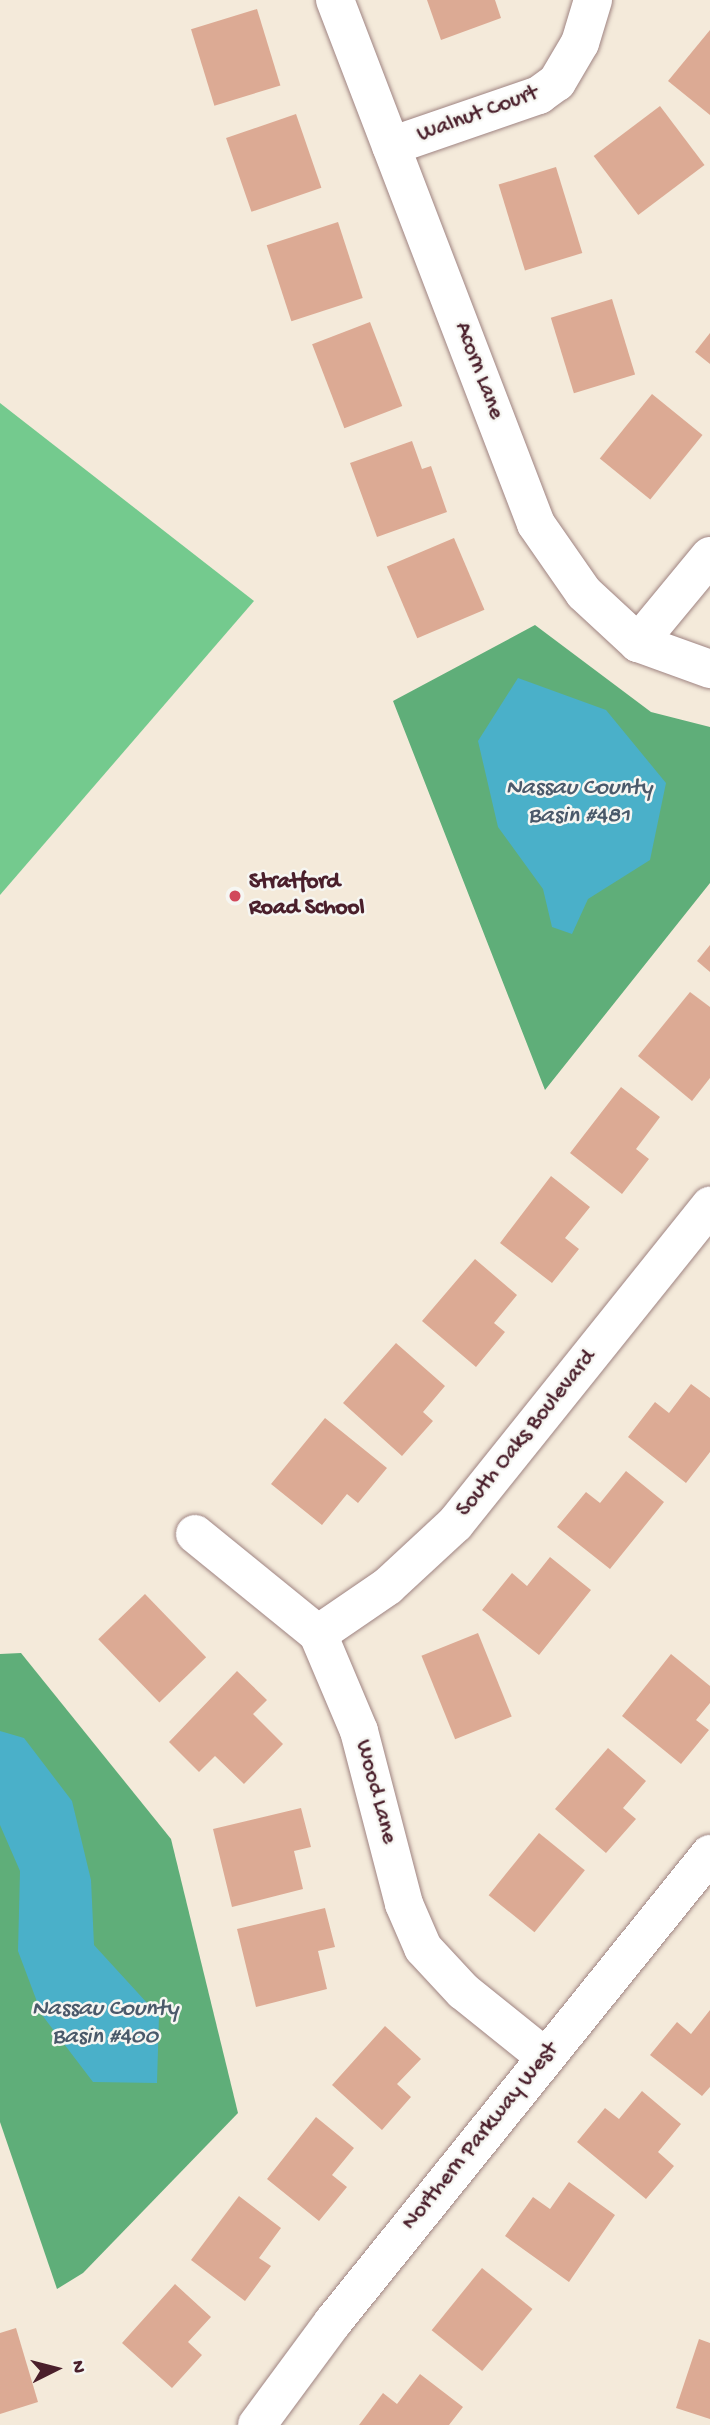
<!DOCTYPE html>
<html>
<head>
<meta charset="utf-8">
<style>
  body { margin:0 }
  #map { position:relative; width:710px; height:2425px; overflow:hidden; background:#f4eada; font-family:"Gochi Hand",sans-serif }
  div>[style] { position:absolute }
  .green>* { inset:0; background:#74ca8e }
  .forest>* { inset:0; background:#5fae79 }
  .water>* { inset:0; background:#4ab0c9 }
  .building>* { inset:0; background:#dcaa94; transform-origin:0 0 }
  .roads { filter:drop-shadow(0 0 2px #9f8482) drop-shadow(0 0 2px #9f8482) }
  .street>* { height:38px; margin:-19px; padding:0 19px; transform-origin:19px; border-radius:19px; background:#fff }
  .dots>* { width:19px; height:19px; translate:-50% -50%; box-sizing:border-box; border:4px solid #f6f6f2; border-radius:50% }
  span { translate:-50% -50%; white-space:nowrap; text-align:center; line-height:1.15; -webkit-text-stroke:5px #f6f6f2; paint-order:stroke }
  .street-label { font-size:23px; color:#4a1f2b }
  .poi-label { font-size:23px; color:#4a1f2b; font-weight:700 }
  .left { translate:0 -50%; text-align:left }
  .water-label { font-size:24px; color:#4a596a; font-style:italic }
  .north { position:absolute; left:21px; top:2334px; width:70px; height:70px; -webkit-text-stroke:5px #f6f6f2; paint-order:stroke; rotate:84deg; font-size:19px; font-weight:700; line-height:28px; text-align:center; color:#4a1f2b }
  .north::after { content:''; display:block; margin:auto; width:24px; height:32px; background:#4a1f2b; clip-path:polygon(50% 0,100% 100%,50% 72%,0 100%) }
</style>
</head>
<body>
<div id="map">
  <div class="green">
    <div style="clip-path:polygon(0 403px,254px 601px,0 895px)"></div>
  </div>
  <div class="forest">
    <div style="clip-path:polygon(535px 625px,651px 712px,710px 727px,710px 883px,545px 1090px,393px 701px)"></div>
    <div style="clip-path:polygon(21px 1653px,171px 1839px,238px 2113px,83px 2273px,57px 2289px,0 2122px,0 1654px)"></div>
  </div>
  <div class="water">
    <div style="clip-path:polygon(518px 678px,606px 710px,666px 783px,650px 860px,588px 899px,572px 934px,552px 927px,543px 889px,498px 827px,478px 741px)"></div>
    <div style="clip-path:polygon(0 1731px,24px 1738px,72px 1801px,91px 1880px,94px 1945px,159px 2016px,157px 2083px,93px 2082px,42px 2015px,18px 1951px,20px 1871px,0 1825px)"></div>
  </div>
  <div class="building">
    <div style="clip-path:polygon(427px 0,495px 0,501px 18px,441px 40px)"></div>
    <div style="left:257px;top:9px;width:80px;height:69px;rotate:73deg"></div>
    <div style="clip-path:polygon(710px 30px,710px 115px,668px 81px)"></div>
    <div style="left:660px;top:106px;width:74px;height:83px;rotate:53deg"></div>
    <div style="left:296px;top:114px;width:78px;height:74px;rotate:71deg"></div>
    <div style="left:556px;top:167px;width:90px;height:60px;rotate:73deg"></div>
    <div style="left:338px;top:222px;width:80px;height:75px;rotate:72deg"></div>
    <div style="left:612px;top:299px;width:79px;height:64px;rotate:73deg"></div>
    <div style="left:370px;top:322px;width:90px;height:62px;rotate:69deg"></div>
    <div style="clip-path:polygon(710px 333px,710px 364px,695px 352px)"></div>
    <div style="left:652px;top:394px;width:65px;height:83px;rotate:39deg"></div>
    <div style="clip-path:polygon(412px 441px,422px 469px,431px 466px,447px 512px,377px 537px,350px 463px)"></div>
    <div style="left:454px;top:538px;width:78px;height:73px;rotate:67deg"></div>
    <div style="clip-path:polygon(710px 945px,710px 972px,697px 961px)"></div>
    <div style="clip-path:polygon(690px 992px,710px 1007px,710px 1078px,692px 1101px,638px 1056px)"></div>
    <div style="clip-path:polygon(621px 1087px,660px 1117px,636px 1149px,649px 1159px,622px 1194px,570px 1153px)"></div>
    <div style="clip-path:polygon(551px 1176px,590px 1207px,565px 1238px,579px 1249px,552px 1283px,500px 1243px)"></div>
    <div style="clip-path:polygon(475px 1259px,517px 1295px,494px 1323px,505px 1332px,476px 1367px,422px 1321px)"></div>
    <div style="clip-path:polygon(396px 1343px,445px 1386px,423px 1412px,433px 1421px,402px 1456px,343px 1403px)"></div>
    <div style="clip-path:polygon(691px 1384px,710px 1398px,710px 1452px,686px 1483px,628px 1437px,655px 1402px,669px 1413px)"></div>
    <div style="clip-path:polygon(325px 1418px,387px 1468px,358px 1503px,347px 1494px,322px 1525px,271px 1484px)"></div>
    <div style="clip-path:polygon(626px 1471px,664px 1502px,610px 1569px,557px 1527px,586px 1492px,600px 1503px)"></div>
    <div style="clip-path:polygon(550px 1557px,591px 1590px,539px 1655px,482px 1610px,512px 1573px,527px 1586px)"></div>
    <div style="left:145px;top:1594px;width:88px;height:65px;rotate:46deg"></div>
    <div style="left:478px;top:1633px;width:90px;height:61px;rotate:68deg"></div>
    <div style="clip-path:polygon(671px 1654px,710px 1686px,710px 1703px,696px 1720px,709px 1730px,681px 1764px,622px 1716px)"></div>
    <div style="clip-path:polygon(237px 1671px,267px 1700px,253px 1714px,283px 1744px,244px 1784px,215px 1756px,199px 1772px,169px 1742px)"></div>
    <div style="clip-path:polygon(608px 1748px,646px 1781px,623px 1808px,636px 1819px,606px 1853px,555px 1809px)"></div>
    <div style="clip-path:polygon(301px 1808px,311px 1847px,294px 1851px,303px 1889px,232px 1907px,213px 1829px)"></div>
    <div style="left:539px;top:1833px;width:59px;height:80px;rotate:39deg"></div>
    <div style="clip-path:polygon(325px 1908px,335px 1947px,318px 1951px,327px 1989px,256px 2007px,237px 1929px)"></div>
    <div style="clip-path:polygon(710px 2010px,710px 2087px,702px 2096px,650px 2055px,677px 2022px,691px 2034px)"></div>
    <div style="clip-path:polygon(385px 2026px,421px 2059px,397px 2084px,411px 2097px,382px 2130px,332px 2085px)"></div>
    <div style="clip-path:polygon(642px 2091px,681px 2124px,658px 2152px,674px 2166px,646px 2199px,577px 2142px,605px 2108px,619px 2119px)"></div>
    <div style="clip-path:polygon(316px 2117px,354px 2148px,332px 2175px,347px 2187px,319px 2221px,267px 2179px)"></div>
    <div style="clip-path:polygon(569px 2182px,615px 2215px,569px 2282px,505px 2236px,533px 2197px,550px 2209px)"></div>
    <div style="clip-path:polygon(239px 2196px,281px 2228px,259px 2258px,271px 2266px,245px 2301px,191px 2260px)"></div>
    <div style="left:482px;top:2268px;width:65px;height:80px;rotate:39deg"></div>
    <div style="clip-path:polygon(175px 2284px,211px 2317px,188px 2342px,202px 2355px,172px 2388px,122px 2343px)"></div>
    <div style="clip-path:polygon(16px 2328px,38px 2402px,0 2414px,0 2333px)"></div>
    <div style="clip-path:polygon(699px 2339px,710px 2343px,710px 2419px,676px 2408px)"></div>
    <div style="clip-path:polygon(420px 2374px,463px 2407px,449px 2425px,359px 2425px,383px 2393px,397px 2404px)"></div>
  </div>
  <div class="roads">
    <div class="street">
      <div style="left:335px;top:0;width:561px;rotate:69.01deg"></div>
      <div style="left:536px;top:524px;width:84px;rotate:55.2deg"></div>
      <div style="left:584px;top:593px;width:74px;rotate:42.8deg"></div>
      <div style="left:638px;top:643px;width:77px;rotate:19.9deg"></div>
      <div style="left:391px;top:146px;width:157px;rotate:-19deg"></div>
      <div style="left:539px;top:95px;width:22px;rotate:-36deg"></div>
      <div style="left:557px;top:82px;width:45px;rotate:-59.5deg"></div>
      <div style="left:580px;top:43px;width:45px;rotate:-73.2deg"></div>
      <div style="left:638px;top:643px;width:113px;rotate:-50.4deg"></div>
      <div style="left:195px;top:1534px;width:159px;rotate:39.1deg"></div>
      <div style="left:318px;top:1634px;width:105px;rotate:67.1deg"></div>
      <div style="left:359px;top:1731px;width:179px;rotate:75.4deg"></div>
      <div style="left:404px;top:1904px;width:48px;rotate:66.6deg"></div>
      <div style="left:423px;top:1948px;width:59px;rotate:47.1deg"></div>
      <div style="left:463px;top:1991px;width:105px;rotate:38.8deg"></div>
      <div style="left:318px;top:1634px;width:85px;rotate:-34.4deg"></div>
      <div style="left:388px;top:1586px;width:91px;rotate:-42.8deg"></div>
      <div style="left:455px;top:1524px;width:408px;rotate:-51.3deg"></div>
      <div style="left:257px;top:2425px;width:128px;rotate:-53.6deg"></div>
      <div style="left:333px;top:2322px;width:601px;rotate:-51.15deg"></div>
    </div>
  </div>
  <div class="dots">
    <div style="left:235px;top:896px;background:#d1495b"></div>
  </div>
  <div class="street-label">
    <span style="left:478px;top:115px;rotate:-20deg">Walnut Court</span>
    <span style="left:478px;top:371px;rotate:69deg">Acorn Lane</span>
    <span style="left:527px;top:1434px;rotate:-51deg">South Oaks Boulevard</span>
    <span style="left:375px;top:1792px;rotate:75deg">Wood Lane</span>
    <span style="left:481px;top:2137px;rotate:-51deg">Northern Parkway West</span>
  </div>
  <div class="poi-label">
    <span class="left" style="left:249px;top:896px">Stratford<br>Road School</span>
  </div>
  <div class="water-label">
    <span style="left:579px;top:803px">Nassau County<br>Basin #481</span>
    <span style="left:105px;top:2024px">Nassau County<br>Basin #400</span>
  </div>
  <div class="north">N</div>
</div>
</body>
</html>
